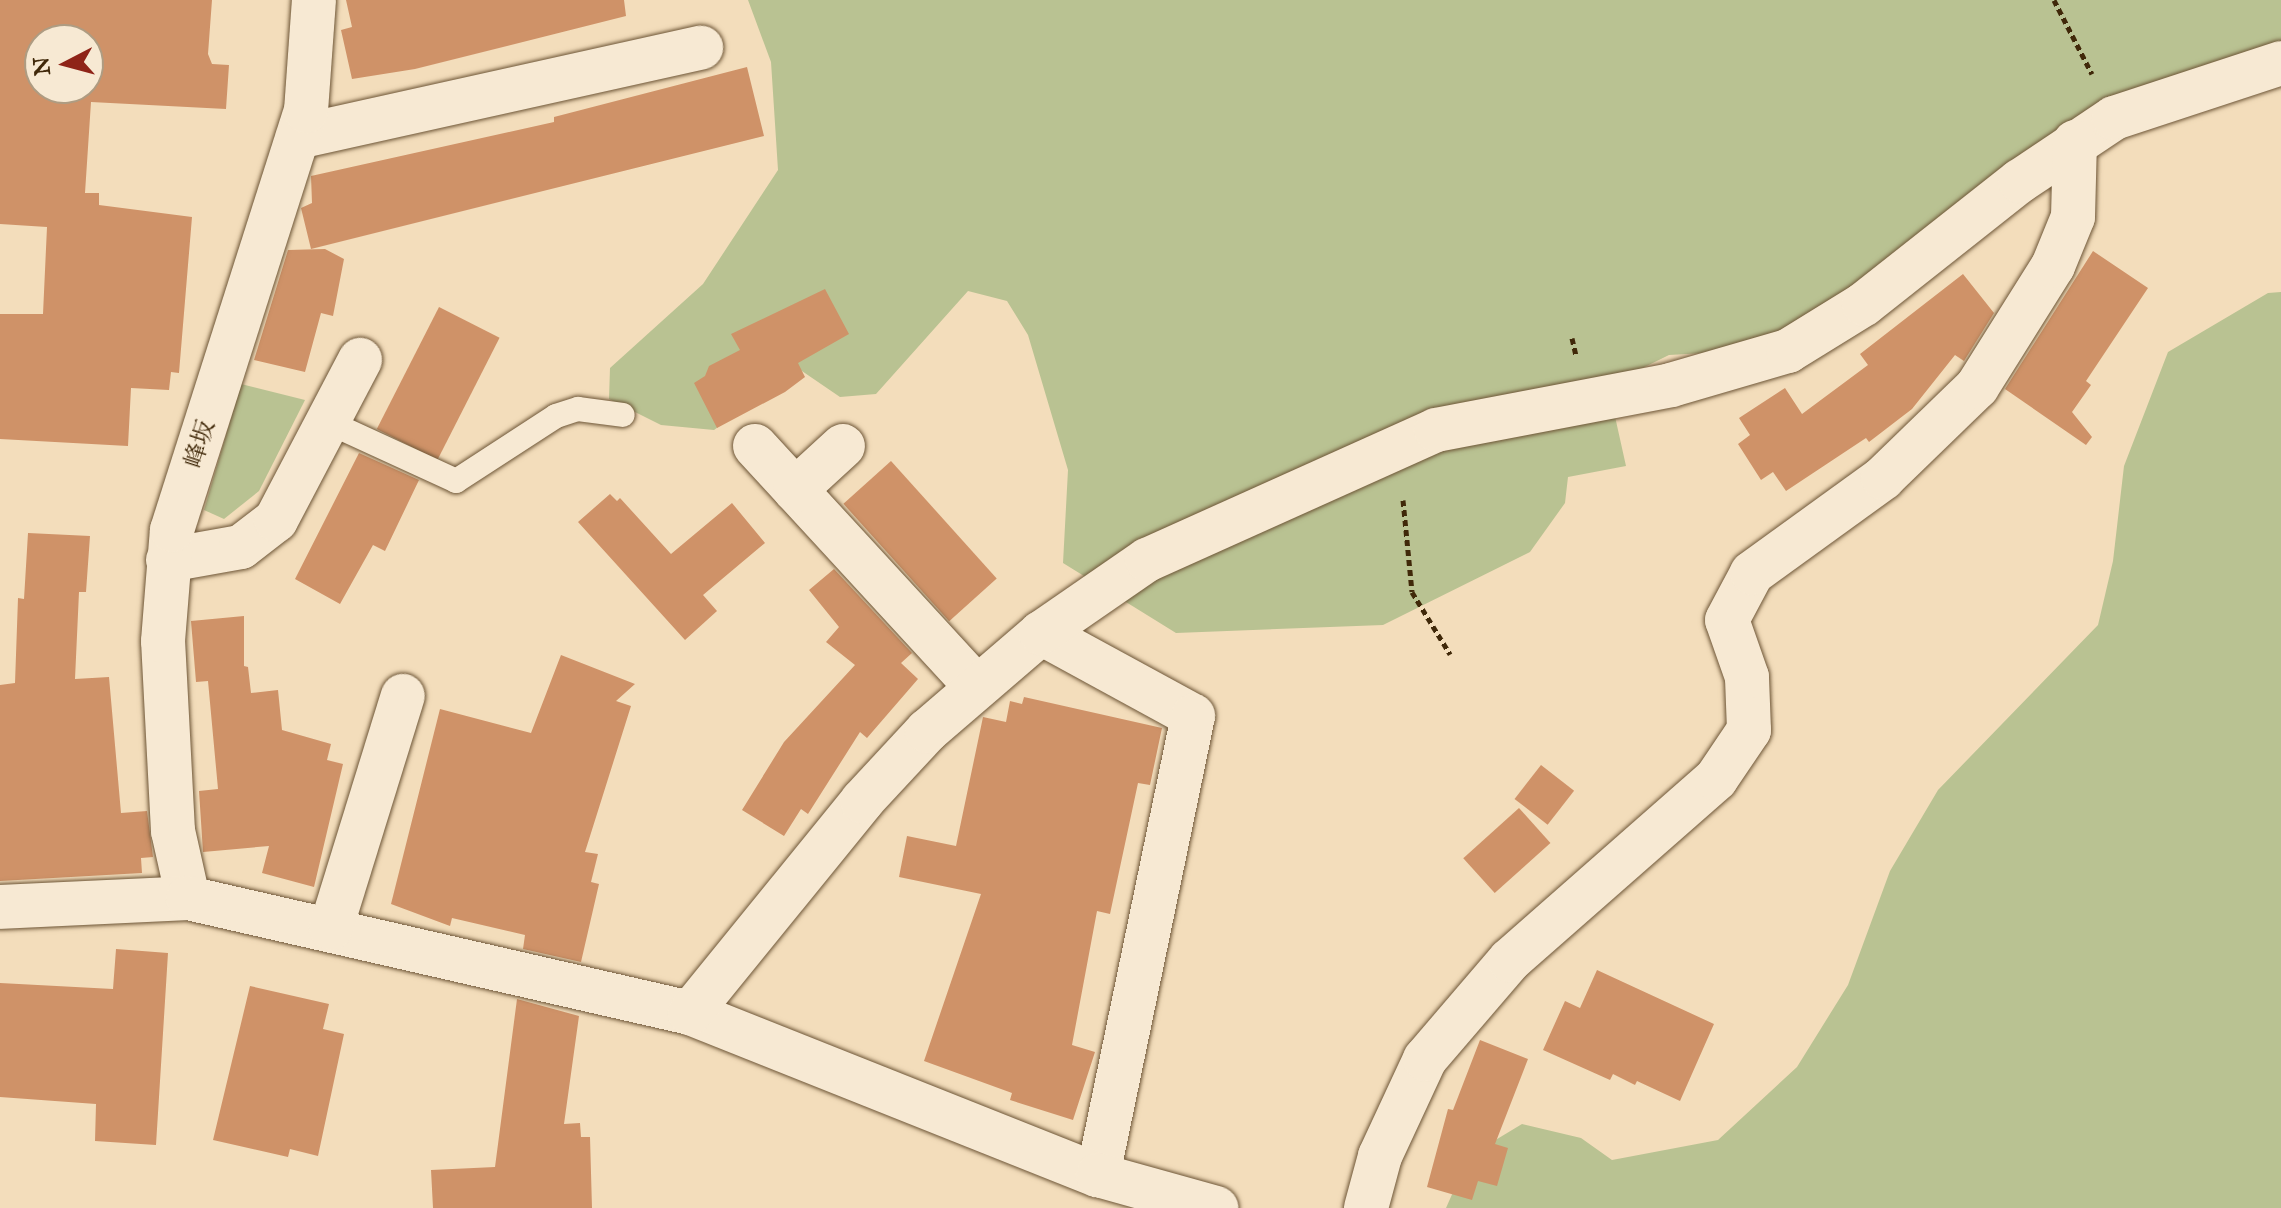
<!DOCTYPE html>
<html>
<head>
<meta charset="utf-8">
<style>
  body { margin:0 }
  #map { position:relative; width:2281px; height:1208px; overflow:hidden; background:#f3ddbb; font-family:"IM FELL Great Primer","Noto Serif JP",serif }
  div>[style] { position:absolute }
  .green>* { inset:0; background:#b9c292 }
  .building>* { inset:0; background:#cf9268; transform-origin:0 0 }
  .path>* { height:5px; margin-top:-2.5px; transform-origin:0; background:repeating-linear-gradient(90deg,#402809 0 6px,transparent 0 10px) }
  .roads { filter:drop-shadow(0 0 2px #6d5536) drop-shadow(0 0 2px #6d5536) }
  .service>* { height:24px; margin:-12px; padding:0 12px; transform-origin:12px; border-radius:12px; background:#f7e9d3 }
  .minor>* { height:44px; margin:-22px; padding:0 22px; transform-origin:22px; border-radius:22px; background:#f7e9d3 }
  span { translate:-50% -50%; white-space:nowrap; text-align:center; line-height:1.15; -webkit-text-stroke:6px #f7e9d3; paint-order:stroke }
  .street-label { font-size:24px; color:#402809 }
  .north { position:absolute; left:24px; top:24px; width:80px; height:80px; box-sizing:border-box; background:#f7e9d3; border:2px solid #ae9c82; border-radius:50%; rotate:264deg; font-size:22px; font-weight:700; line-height:32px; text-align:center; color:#402809 }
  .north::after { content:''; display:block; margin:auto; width:28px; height:36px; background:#8f2418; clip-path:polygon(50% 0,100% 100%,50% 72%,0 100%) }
</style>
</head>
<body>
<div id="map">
  <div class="green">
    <div style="clip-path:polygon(748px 0,2281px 0,2281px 74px,2149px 96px,1811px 319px,1741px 351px,1669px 355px,1608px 385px,1626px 466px,1568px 477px,1565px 503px,1530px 552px,1383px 625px,1176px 633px,1063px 563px,1068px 470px,1028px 335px,1007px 301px,968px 291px,876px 394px,840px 397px,799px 369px,714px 430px,661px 425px,609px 399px,610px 368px,703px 284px,778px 170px,771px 62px)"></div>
    <div style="clip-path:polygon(2281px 292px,2281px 1208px,1446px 1208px,1469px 1156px,1522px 1124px,1581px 1138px,1612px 1160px,1718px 1140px,1797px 1067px,1848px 985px,1890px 871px,1938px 790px,2098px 625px,2113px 561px,2124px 466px,2168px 352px,2268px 293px)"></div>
    <div style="clip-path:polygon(241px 384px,305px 400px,259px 491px,224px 519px,204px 510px)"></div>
  </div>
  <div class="building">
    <div style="clip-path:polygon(evenodd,0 0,212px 0,208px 54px,212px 64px,229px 65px,226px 109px,91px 102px,85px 193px,99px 193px,99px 205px,192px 217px,179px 373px,171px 372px,169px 390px,131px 388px,128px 446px,0 439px,0 314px,43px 314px,47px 227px,0 224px,0 0,40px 40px,88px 40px,88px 88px,40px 88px,40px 40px)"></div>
    <div style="clip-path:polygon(346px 0,624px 0,626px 16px,415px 69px,352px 79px,341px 30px,352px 27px)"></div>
    <div style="clip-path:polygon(747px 67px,764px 136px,311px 249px,301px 208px,312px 203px,311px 176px,554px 122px,554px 117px)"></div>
    <div style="clip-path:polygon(325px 249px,344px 259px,333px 316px,321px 313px,305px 372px,254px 360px,288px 250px)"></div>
    <div style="clip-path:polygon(2093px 251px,2148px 288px,2086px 381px,2091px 385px,2072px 412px,2092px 437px,2086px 445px,2005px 389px)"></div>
    <div style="clip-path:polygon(1963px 274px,1994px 313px,1964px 361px,1955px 355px,1912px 409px,1869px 442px,1866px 438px,1786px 491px,1773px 472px,1761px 480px,1738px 444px,1750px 435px,1739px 418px,1785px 388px,1802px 414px,1868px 365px,1860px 354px)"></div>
    <div style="clip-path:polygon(825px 289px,849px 334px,798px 363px,805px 377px,785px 392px,717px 428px,694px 383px,705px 376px,709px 366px,740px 350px,731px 334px)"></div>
    <div style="left:439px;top:307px;width:68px;height:137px;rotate:27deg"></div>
    <div style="clip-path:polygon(359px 453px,419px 480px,385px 551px,373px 545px,340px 604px,295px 579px)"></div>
    <div style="left:891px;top:461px;width:158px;height:64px;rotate:48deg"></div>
    <div style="clip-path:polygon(610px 494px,617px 501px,620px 498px,671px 554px,732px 503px,765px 543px,703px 595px,717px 611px,685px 640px,578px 522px)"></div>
    <div style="clip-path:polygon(28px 533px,90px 536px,86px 592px,79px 592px,75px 679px,109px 677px,121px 813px,147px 811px,153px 857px,141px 858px,142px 873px,0 881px,0 685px,15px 683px,18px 598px,24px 599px)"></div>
    <div style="clip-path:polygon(834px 569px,912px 653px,901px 663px,918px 679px,867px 738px,860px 732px,808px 814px,801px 809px,784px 836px,742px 810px,784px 742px,855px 665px,826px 642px,839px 627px,809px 590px)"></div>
    <div style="clip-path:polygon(244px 616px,244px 666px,248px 667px,251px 693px,278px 690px,282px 730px,331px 744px,327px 760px,343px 764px,314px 887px,262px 873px,269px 846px,203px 852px,199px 791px,218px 789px,208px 681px,196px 682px,191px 621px)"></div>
    <div style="clip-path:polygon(561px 655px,635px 684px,616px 701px,631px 706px,585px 852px,598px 854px,591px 882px,599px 884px,581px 962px,523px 949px,525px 935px,452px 918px,450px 926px,391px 904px,440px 709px,531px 733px)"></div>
    <div style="clip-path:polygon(1024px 697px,1162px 728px,1150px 785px,1138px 783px,1110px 914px,1097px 911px,1072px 1045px,1095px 1052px,1073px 1120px,1010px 1100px,1012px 1093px,924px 1061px,981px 894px,899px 877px,907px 836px,956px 846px,983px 717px,1006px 722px,1010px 701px,1022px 704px)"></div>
    <div style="left:1541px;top:765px;width:42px;height:43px;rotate:38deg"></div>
    <div style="left:1519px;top:808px;width:47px;height:75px;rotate:48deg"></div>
    <div style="clip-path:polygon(116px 949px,168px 953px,156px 1145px,95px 1141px,96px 1104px,0 1097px,0 983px,113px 989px)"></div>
    <div style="clip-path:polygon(1597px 970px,1714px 1024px,1680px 1101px,1637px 1081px,1635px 1085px,1613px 1074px,1610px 1080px,1543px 1050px,1565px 1001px,1580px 1008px)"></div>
    <div style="clip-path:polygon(250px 986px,329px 1004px,323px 1029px,344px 1034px,318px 1156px,290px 1149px,288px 1157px,213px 1140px)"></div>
    <div style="clip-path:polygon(517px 999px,579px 1016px,564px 1124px,580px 1123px,581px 1137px,590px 1137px,592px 1208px,433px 1208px,431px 1170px,495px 1167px)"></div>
    <div style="clip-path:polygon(1480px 1040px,1528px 1059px,1495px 1144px,1508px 1148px,1497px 1186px,1478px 1181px,1472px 1200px,1427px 1187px,1448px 1109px,1453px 1110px)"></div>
  </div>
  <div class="path">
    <div style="left:2054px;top:0;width:83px;rotate:62.8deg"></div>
    <div style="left:1572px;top:338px;width:17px;rotate:77deg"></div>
    <div style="left:1403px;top:500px;width:92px;rotate:84.4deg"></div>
    <div style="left:1412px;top:592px;width:73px;rotate:58.5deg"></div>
  </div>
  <div class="roads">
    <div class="service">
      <div style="left:328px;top:422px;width:141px;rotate:24.7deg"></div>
      <div style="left:456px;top:481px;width:119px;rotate:-33deg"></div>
      <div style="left:556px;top:416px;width:23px;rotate:-18deg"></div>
      <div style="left:578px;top:409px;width:45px;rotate:7.6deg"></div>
    </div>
    <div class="minor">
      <div style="left:298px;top:137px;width:413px;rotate:-12.5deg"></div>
      <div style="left:755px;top:446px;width:326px;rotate:47.4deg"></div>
      <div style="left:795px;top:490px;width:65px;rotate:-42.5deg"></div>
      <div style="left:168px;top:560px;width:74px;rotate:-10.1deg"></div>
      <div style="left:241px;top:547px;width:44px;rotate:-37.6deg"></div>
      <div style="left:276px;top:520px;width:181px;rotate:-62.3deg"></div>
      <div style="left:1041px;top:633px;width:173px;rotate:28.6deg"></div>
      <div style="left:1193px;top:716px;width:469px;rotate:101.7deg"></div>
      <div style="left:188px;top:898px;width:69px;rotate:-102.6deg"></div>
      <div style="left:173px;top:831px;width:190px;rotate:-93deg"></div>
      <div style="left:163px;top:641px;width:111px;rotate:-85.4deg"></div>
      <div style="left:172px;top:530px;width:440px;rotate:-72.3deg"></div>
      <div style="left:306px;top:111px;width:111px;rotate:-85.9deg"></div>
      <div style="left:0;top:907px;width:188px;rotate:-2.7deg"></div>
      <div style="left:188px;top:898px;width:515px;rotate:12.9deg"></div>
      <div style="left:690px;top:1013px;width:439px;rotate:21.7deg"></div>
      <div style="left:1098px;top:1175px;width:123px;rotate:15.6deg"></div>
      <div style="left:331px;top:928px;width:243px;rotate:-72.8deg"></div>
      <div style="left:690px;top:1013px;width:273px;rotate:-50.9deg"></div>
      <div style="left:862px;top:801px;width:96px;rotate:-47.1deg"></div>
      <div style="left:927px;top:731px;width:150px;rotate:-40.7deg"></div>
      <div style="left:1041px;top:633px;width:129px;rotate:-34.6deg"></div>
      <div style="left:1147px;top:560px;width:317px;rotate:-24.2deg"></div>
      <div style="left:1436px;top:430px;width:239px;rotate:-10.8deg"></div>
      <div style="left:1671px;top:385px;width:122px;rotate:-16.2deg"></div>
      <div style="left:1788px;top:351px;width:89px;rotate:-31.7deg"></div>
      <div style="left:1864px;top:304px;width:199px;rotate:-38.3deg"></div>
      <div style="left:2020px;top:181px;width:113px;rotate:-33.8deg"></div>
      <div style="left:2114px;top:118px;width:176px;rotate:-18.2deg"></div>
      <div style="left:1366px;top:1208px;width:54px;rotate:-74.9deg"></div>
      <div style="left:1380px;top:1156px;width:107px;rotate:-65.1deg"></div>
      <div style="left:1425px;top:1059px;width:130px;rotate:-49.4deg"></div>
      <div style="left:1510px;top:960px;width:274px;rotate:-41.3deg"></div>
      <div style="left:1716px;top:779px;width:59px;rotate:-56deg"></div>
      <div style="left:1749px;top:730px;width:53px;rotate:-92.2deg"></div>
      <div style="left:1747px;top:677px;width:60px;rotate:-109.3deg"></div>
      <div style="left:1727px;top:620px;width:53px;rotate:-62deg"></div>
      <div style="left:1752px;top:573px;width:162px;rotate:-35.9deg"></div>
      <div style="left:1883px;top:478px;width:131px;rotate:-44.1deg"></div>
      <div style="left:1977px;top:387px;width:143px;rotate:-57.9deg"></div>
      <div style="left:2053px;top:266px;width:53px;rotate:-67.8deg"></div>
      <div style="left:2073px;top:217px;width:75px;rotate:-88.5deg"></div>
    </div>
  </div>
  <div class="street-label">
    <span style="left:200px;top:444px;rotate:-72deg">峰坂</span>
  </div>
  <div class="north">N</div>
</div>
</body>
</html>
